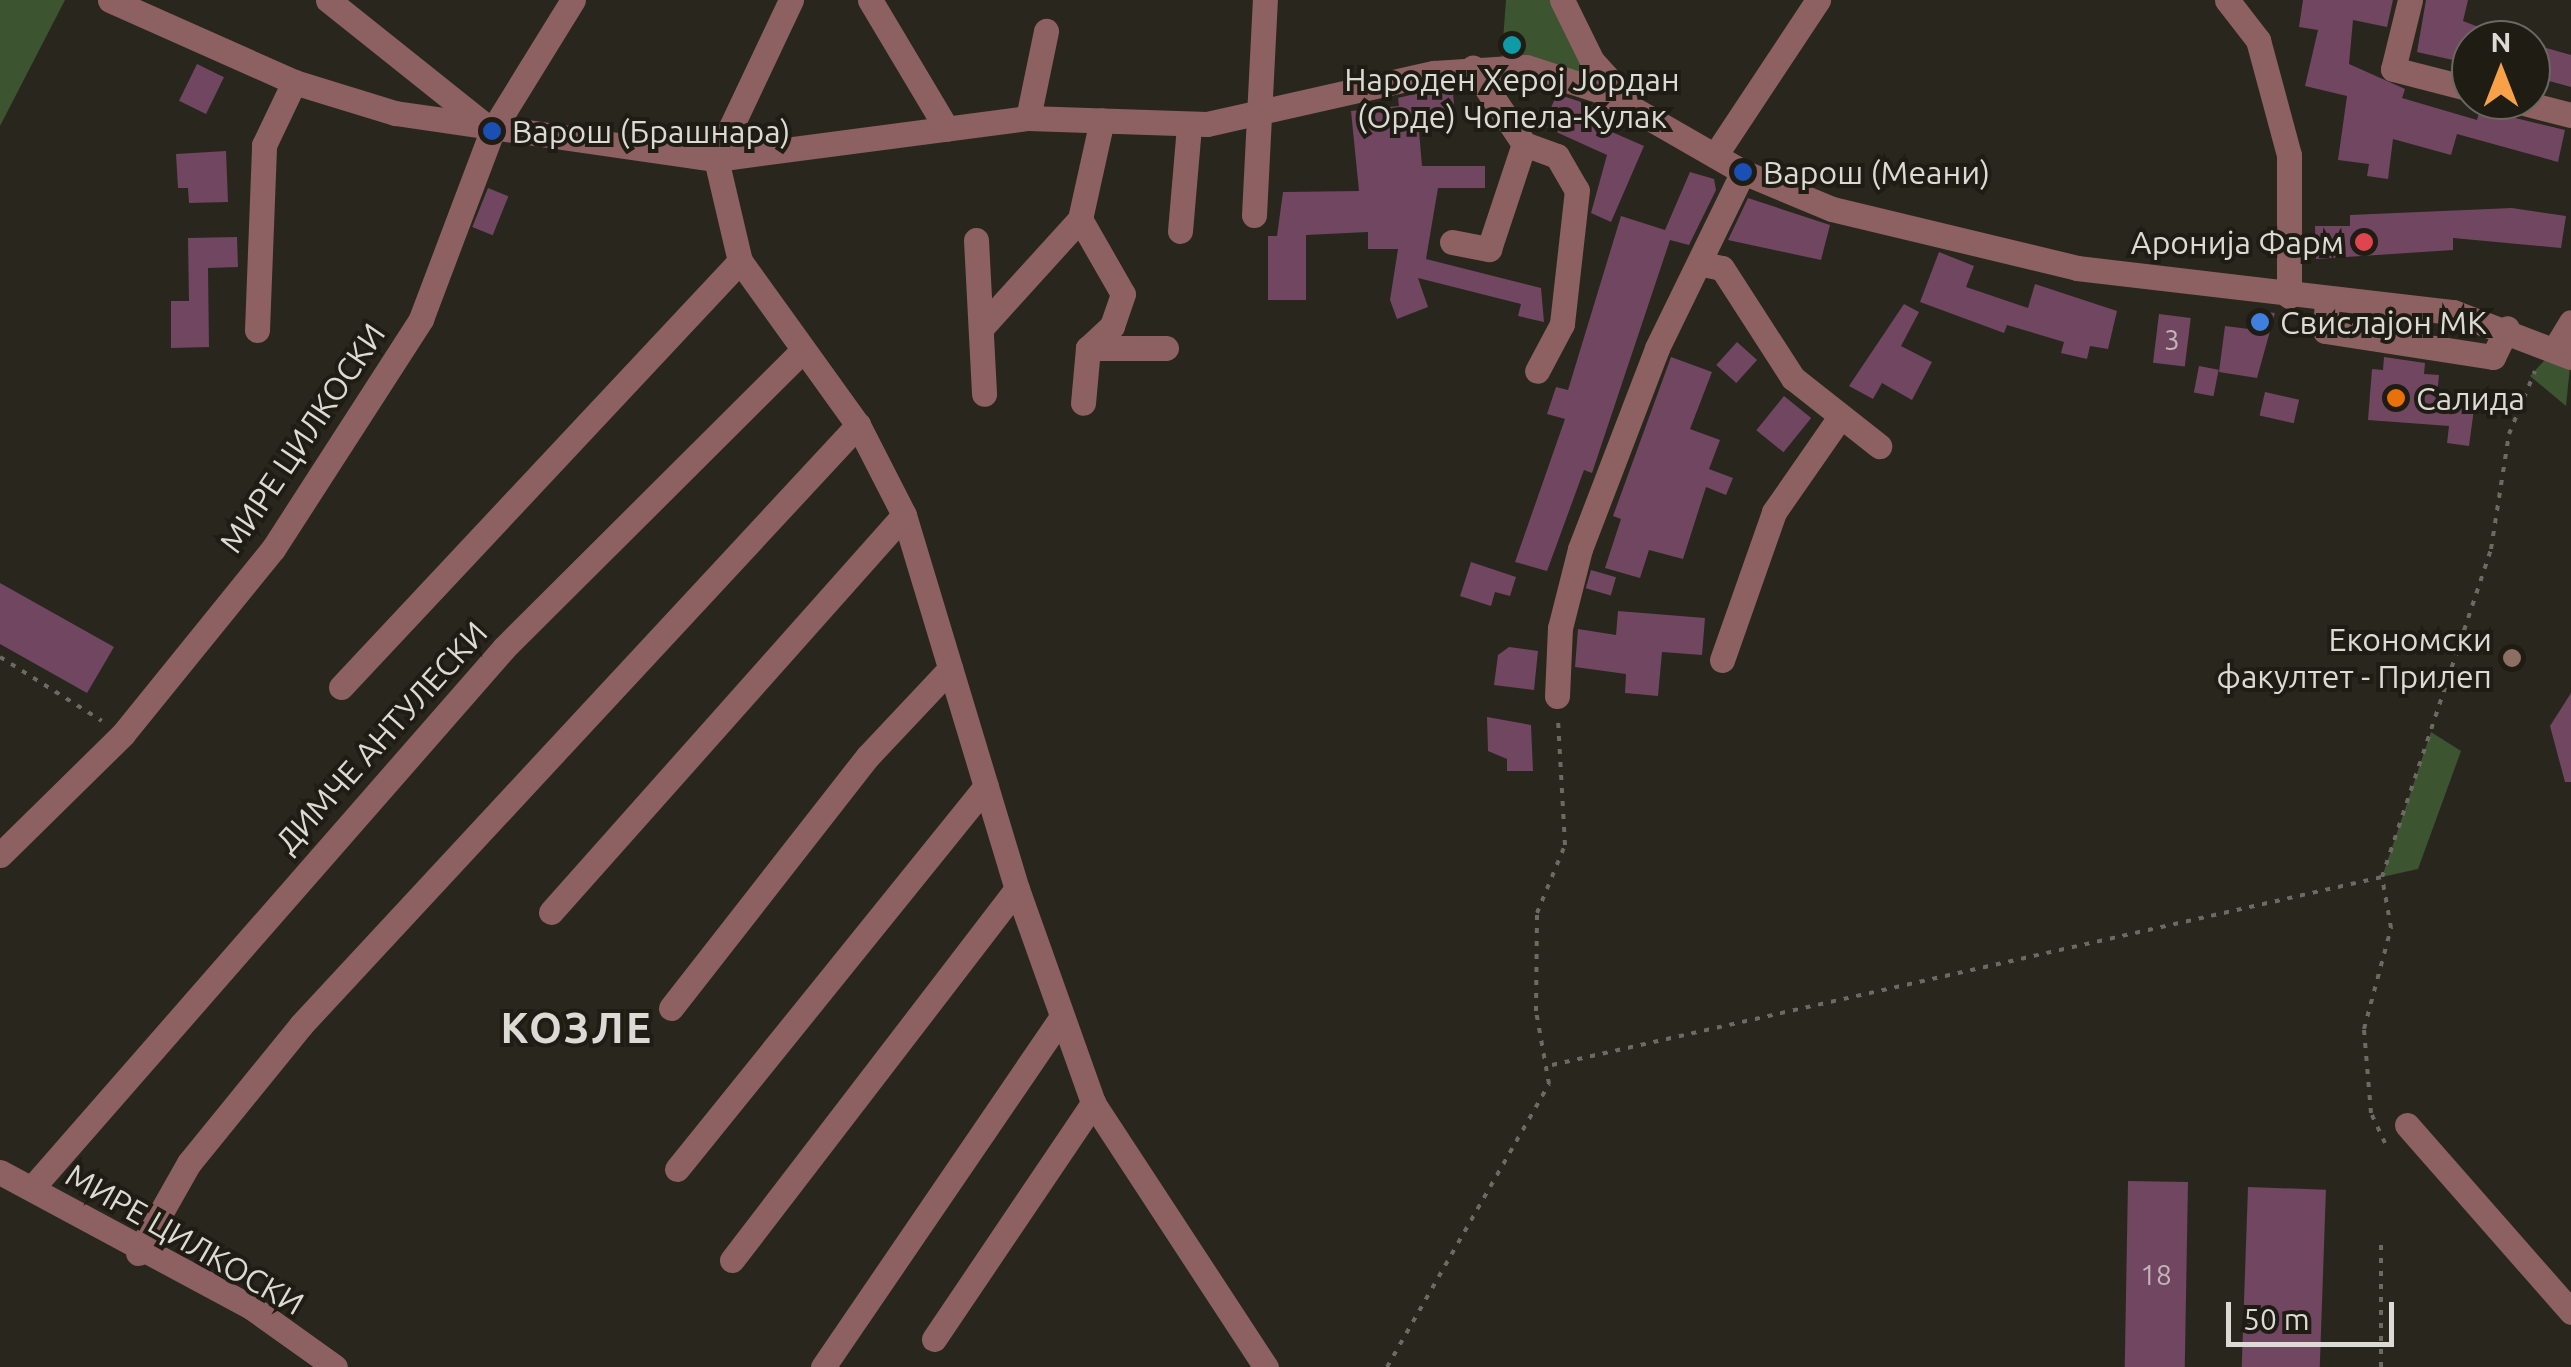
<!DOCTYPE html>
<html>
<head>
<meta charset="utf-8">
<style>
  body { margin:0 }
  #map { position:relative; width:2571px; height:1367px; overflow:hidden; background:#29261e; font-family:Ubuntu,sans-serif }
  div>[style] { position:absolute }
  .green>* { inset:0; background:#3c5430 }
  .building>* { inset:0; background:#704661; transform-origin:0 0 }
  .path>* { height:4px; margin-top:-2px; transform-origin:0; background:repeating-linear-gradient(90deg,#6d6a63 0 5px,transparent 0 13px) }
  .minor>* { height:25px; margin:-12.5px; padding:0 12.5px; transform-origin:12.5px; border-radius:12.5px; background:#8d6062 }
  .dots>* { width:28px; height:28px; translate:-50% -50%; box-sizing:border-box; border:5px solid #1f1c14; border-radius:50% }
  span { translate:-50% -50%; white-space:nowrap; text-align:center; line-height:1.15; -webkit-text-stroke:8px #1f1c14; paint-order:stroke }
  .number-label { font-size:28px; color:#c1b5b7 }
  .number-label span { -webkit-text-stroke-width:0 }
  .poi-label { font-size:32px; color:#dcdad4 }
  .left { translate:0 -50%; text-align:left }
  .right { translate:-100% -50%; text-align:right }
  .street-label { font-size:32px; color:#dcdad4 }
  .district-label { font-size:42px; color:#dcdad4; font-weight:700; letter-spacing:2.5px }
  .north { position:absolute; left:2451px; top:20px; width:100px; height:100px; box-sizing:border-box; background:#1f1c14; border:2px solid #6b6861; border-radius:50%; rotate:0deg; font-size:28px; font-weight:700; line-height:40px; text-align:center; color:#dcdad4 }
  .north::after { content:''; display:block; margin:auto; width:35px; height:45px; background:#f7a148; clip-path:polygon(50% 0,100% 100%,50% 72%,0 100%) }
  .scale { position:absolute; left:2226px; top:1302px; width:168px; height:45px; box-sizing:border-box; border:5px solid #dcdad4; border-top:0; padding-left:12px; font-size:30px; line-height:35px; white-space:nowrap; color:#dcdad4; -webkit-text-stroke:8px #1f1c14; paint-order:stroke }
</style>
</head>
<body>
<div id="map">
  <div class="green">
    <div style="clip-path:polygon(0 0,65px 0,0 126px)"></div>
    <div style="clip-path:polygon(1506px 0,1562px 0,1637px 111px,1501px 67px)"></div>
    <div style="clip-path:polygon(2557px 347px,2571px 357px,2566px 406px,2530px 376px)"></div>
    <div style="clip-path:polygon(2431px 732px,2461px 751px,2418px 869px,2382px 877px)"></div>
  </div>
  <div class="building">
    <div style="clip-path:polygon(2303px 0,2393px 0,2387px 27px,2353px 20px,2349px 64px,2405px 89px,2402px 98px,2477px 120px,2482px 101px,2493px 100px,2507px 116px,2565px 130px,2558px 162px,2457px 134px,2451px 155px,2393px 139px,2388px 179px,2367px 176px,2369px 164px,2338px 160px,2347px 96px,2305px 86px,2318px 30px,2299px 27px)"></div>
    <div style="clip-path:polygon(2426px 0,2468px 0,2463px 21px,2512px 40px,2471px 40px,2471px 64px,2417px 52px)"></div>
    <div style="clip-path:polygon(2536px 45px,2571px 55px,2571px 87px,2531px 76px)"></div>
    <div style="left:197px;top:64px;width:30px;height:41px;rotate:26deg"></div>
    <div style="clip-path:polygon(1423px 92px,1453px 93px,1456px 127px,1419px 131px,1422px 166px,1485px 166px,1485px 188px,1438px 188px,1426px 259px,1541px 288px,1544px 322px,1518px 316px,1521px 304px,1418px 278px,1428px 307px,1397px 319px,1390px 300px,1398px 249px,1368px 249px,1368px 232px,1306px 235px,1306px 300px,1268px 300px,1268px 236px,1277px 236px,1283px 192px,1359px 191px,1351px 111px,1399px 106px,1398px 98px)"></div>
    <div style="clip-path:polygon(1557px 94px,1596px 107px,1589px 122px,1644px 146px,1611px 222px,1591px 213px,1607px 155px,1543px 126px)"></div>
    <div style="clip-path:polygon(226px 151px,228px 202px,189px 203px,188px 188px,178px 188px,176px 154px)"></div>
    <div style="clip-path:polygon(1690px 172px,1714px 179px,1716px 190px,1689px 245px,1670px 240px,1592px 473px,1584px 470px,1547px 571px,1515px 562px,1565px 419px,1547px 414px,1556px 387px,1568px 390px,1621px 216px,1665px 230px)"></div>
    <div style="left:488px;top:188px;width:22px;height:42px;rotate:22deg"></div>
    <div style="clip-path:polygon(1748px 198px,1830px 225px,1821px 260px,1728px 240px)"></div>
    <div style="clip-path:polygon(2512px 208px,2566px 216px,2561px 248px,2453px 238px,2453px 250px,2316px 259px,2315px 226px,2350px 226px,2350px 215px)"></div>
    <div style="clip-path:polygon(237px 237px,238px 267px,208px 268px,209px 347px,171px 348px,171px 301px,189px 301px,188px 238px)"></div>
    <div style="clip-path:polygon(1939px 252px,1974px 266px,1966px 287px,2028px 308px,2035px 284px,2117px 311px,2108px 349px,2090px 346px,2087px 359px,2061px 353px,2064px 342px,2007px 325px,2004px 333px,1920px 302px)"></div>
    <div style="clip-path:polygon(1904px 304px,1919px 312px,1901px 346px,1932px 362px,1912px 400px,1882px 383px,1873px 399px,1849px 386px)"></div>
    <div style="clip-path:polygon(2252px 310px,2275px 313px,2257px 378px,2219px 372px,2225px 326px,2249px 329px)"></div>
    <div style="left:2159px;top:314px;width:32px;height:49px;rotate:7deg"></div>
    <div style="left:1737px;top:342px;width:27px;height:31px;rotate:42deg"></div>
    <div style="clip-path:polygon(1671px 357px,1712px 372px,1690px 429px,1720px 440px,1709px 469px,1733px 478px,1726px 495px,1706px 487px,1683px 559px,1649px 550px,1640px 578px,1605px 568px,1621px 519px,1613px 516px)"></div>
    <div style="clip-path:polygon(2384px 357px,2425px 363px,2424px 374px,2439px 375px,2436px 404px,2474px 409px,2469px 446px,2447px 443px,2449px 426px,2368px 420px,2372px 369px,2383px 370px)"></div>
    <div style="left:2199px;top:366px;width:20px;height:27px;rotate:11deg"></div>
    <div style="left:2265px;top:392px;width:35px;height:24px;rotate:13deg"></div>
    <div style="left:1784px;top:396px;width:35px;height:44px;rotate:39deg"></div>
    <div style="clip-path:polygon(1471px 562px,1516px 577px,1510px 596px,1495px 592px,1491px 606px,1460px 596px)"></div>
    <div style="left:1591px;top:570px;width:26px;height:19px;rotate:16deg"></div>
    <div style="clip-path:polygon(0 583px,114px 647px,87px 693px,0 644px)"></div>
    <div style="clip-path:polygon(1618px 611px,1705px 618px,1702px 655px,1662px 652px,1658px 696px,1625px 693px,1626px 674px,1575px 667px,1578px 629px,1616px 635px)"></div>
    <div style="clip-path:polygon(1509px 647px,1538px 651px,1534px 690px,1494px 685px,1498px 655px)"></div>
    <div style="clip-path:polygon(2571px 693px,2571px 782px,2565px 782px,2550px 726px)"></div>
    <div style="clip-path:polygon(1487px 717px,1531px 725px,1533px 771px,1507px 771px,1507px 759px,1488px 751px)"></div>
    <div style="left:2128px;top:1181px;width:60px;height:186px;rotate:1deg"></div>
    <div style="left:2248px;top:1187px;width:78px;height:180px;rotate:2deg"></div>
  </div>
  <div class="path">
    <div style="left:0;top:657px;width:120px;rotate:32.1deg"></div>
    <div style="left:1552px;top:1065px;width:851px;rotate:-12.76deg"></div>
    <div style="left:2385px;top:1143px;width:33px;rotate:-115deg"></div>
    <div style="left:2371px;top:1113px;width:84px;rotate:-94.8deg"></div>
    <div style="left:2364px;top:1029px;width:105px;rotate:-75deg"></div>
    <div style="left:2391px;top:928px;width:52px;rotate:-100deg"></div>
    <div style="left:2382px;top:877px;width:346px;rotate:-71.6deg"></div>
    <div style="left:2491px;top:549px;width:116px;rotate:-81.1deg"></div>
    <div style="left:2509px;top:434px;width:68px;rotate:-67.6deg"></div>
    <div style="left:1387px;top:1367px;width:326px;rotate:-60.2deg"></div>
    <div style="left:1549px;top:1084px;width:74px;rotate:-100.1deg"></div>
    <div style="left:1536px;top:1011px;width:98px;rotate:-89.4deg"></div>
    <div style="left:1537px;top:913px;width:74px;rotate:-67.6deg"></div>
    <div style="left:1565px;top:845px;width:124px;rotate:-93.2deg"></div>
    <div style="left:2381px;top:1367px;width:123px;rotate:-90deg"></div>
  </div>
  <div class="minor">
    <div style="left:110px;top:0;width:201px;rotate:24deg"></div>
    <div style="left:294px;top:82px;width:106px;rotate:17.1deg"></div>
    <div style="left:395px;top:113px;width:324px;rotate:8.2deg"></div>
    <div style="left:716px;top:159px;width:315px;rotate:-7.5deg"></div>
    <div style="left:1028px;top:118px;width:179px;rotate:1.9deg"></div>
    <div style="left:1207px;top:124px;width:233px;rotate:-12.7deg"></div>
    <div style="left:1434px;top:73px;width:92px;rotate:-3.7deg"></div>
    <div style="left:1526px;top:67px;width:82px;rotate:17.8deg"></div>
    <div style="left:1604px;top:92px;width:160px;rotate:29.9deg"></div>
    <div style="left:1743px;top:172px;width:96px;rotate:22.6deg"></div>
    <div style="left:1832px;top:209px;width:252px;rotate:13.5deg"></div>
    <div style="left:2077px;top:268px;width:379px;rotate:6.7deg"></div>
    <div style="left:2453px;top:312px;width:126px;rotate:20.9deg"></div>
    <div style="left:328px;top:0;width:210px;rotate:38.6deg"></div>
    <div style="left:791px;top:0;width:176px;rotate:115.3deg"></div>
    <div style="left:716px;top:159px;width:105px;rotate:76.8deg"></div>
    <div style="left:740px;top:261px;width:202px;rotate:54.3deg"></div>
    <div style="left:858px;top:425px;width:101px;rotate:62.9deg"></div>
    <div style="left:904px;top:515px;width:391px;rotate:73.2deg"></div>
    <div style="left:1017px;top:889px;width:227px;rotate:70.4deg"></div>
    <div style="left:1093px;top:1103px;width:316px;rotate:56.8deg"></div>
    <div style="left:870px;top:0;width:150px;rotate:59.2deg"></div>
    <div style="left:1562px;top:0;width:68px;rotate:63.8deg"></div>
    <div style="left:1592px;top:61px;width:47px;rotate:47.6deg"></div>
    <div style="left:2227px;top:0;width:51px;rotate:52.2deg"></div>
    <div style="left:2258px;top:40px;width:119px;rotate:74.9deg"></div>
    <div style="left:2289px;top:155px;width:141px;rotate:90deg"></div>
    <div style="left:2410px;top:0;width:71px;rotate:103.8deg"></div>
    <div style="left:2393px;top:69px;width:81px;rotate:14.4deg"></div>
    <div style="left:2512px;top:100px;width:61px;rotate:14.3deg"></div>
    <div style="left:1028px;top:118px;width:89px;rotate:-78.3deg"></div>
    <div style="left:1524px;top:144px;width:35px;rotate:20deg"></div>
    <div style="left:1557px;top:156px;width:39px;rotate:60deg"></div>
    <div style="left:1577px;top:190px;width:135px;rotate:96.4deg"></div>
    <div style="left:1562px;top:324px;width:53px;rotate:118deg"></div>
    <div style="left:1716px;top:154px;width:185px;rotate:-56.5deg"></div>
    <div style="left:1254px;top:215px;width:215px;rotate:-87.1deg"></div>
    <div style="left:1080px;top:219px;width:86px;rotate:60.2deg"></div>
    <div style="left:1123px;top:294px;width:34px;rotate:109deg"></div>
    <div style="left:1112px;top:326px;width:33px;rotate:137deg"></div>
    <div style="left:1088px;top:348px;width:55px;rotate:95.2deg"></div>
    <div style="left:1180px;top:231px;width:106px;rotate:-85.1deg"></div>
    <div style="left:976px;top:240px;width:154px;rotate:87deg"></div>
    <div style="left:1452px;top:242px;width:38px;rotate:11deg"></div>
    <div style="left:1489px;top:249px;width:111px;rotate:-71.6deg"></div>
    <div style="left:1524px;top:144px;width:92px;rotate:-123.9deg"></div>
    <div style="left:1703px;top:264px;width:19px;rotate:12deg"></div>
    <div style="left:1722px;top:268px;width:131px;rotate:57.2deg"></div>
    <div style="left:1793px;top:378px;width:110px;rotate:38.3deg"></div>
    <div style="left:2327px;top:298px;width:33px;rotate:93deg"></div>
    <div style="left:2325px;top:331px;width:170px;rotate:8.8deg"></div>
    <div style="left:2493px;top:357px;width:32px;rotate:-64deg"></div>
    <div style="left:983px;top:326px;width:144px;rotate:-47.8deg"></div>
    <div style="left:1080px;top:219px;width:101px;rotate:-77.5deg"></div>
    <div style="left:257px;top:330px;width:185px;rotate:-87.8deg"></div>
    <div style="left:264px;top:145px;width:70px;rotate:-64.5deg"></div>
    <div style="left:2556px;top:347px;width:29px;rotate:-59deg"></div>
    <div style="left:1088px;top:348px;width:78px"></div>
    <div style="left:1722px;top:660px;width:157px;rotate:-70.6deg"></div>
    <div style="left:1774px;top:512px;width:116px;rotate:-55.2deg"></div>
    <div style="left:341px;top:687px;width:584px;rotate:-46.87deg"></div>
    <div style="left:1557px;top:696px;width:68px;rotate:-87.5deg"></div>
    <div style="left:1560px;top:628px;width:81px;rotate:-75.8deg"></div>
    <div style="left:1580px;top:549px;width:215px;rotate:-69deg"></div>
    <div style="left:1657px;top:348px;width:196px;rotate:-64deg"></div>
    <div style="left:0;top:855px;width:173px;rotate:-44.5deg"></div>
    <div style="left:123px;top:734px;width:238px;rotate:-51deg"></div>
    <div style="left:273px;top:549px;width:274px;rotate:-57.2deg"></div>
    <div style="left:421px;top:319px;width:201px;rotate:-69.3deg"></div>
    <div style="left:492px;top:131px;width:154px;rotate:-58.3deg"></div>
    <div style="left:551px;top:912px;width:531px;rotate:-48.36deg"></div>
    <div style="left:671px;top:1008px;width:320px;rotate:-52deg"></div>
    <div style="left:868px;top:756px;width:120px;rotate:-46.7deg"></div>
    <div style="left:2407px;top:1125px;width:249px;rotate:48.7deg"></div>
    <div style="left:677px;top:1169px;width:492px;rotate:-51.1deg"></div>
    <div style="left:0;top:1172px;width:285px;rotate:28.3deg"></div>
    <div style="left:251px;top:1307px;width:103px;rotate:35.5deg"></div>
    <div style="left:32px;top:1188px;width:717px;rotate:-48.84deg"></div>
    <div style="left:504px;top:648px;width:421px;rotate:-44.9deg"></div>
    <div style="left:138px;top:1253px;width:103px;rotate:-60.5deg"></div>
    <div style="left:189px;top:1163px;width:178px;rotate:-50.9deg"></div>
    <div style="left:301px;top:1025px;width:819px;rotate:-47.13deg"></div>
    <div style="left:732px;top:1260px;width:468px;rotate:-52.5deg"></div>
    <div style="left:934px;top:1339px;width:285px;rotate:-56deg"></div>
    <div style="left:823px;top:1367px;width:420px;rotate:-55.7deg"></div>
  </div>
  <div class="dots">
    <div style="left:1512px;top:45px;background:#0f9aa8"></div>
    <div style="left:492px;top:131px;background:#1a4fb4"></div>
    <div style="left:1743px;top:172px;background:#1a4fb4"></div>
    <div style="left:2364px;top:242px;background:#e0444e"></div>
    <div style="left:2260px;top:322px;background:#3f7fe0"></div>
    <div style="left:2396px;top:398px;background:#e8710a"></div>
    <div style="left:2512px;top:658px;background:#8d6e63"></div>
  </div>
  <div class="number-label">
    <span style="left:2172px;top:340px">3</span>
    <span style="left:2156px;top:1275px">18</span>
  </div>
  <div class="poi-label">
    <span style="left:1512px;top:98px">Народен Херој Јордан<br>(Орде) Чопела-Кулак</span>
    <span class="left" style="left:512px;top:131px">Варош (Брашнара)</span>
    <span class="left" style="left:1763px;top:172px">Варош (Меани)</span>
    <span class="right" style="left:2344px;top:242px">Аронија Фарм</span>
    <span class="left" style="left:2280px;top:322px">Свислајон МК</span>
    <span class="left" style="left:2416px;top:398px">Салида</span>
    <span class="right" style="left:2492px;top:658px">Економски<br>факултет - Прилеп</span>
  </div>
  <div class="street-label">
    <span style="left:302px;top:438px;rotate:-56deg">МИРЕ ЦИЛКОСКИ</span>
    <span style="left:381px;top:737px;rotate:-48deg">ДИМЧЕ АНТУЛЕСКИ</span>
    <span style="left:185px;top:1239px;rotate:30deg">МИРЕ ЦИЛКОСКИ</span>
  </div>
  <div class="district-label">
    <span style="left:577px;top:1028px">КОЗЛЕ</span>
  </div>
  <div class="north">N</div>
  <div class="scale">50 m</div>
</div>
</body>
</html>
